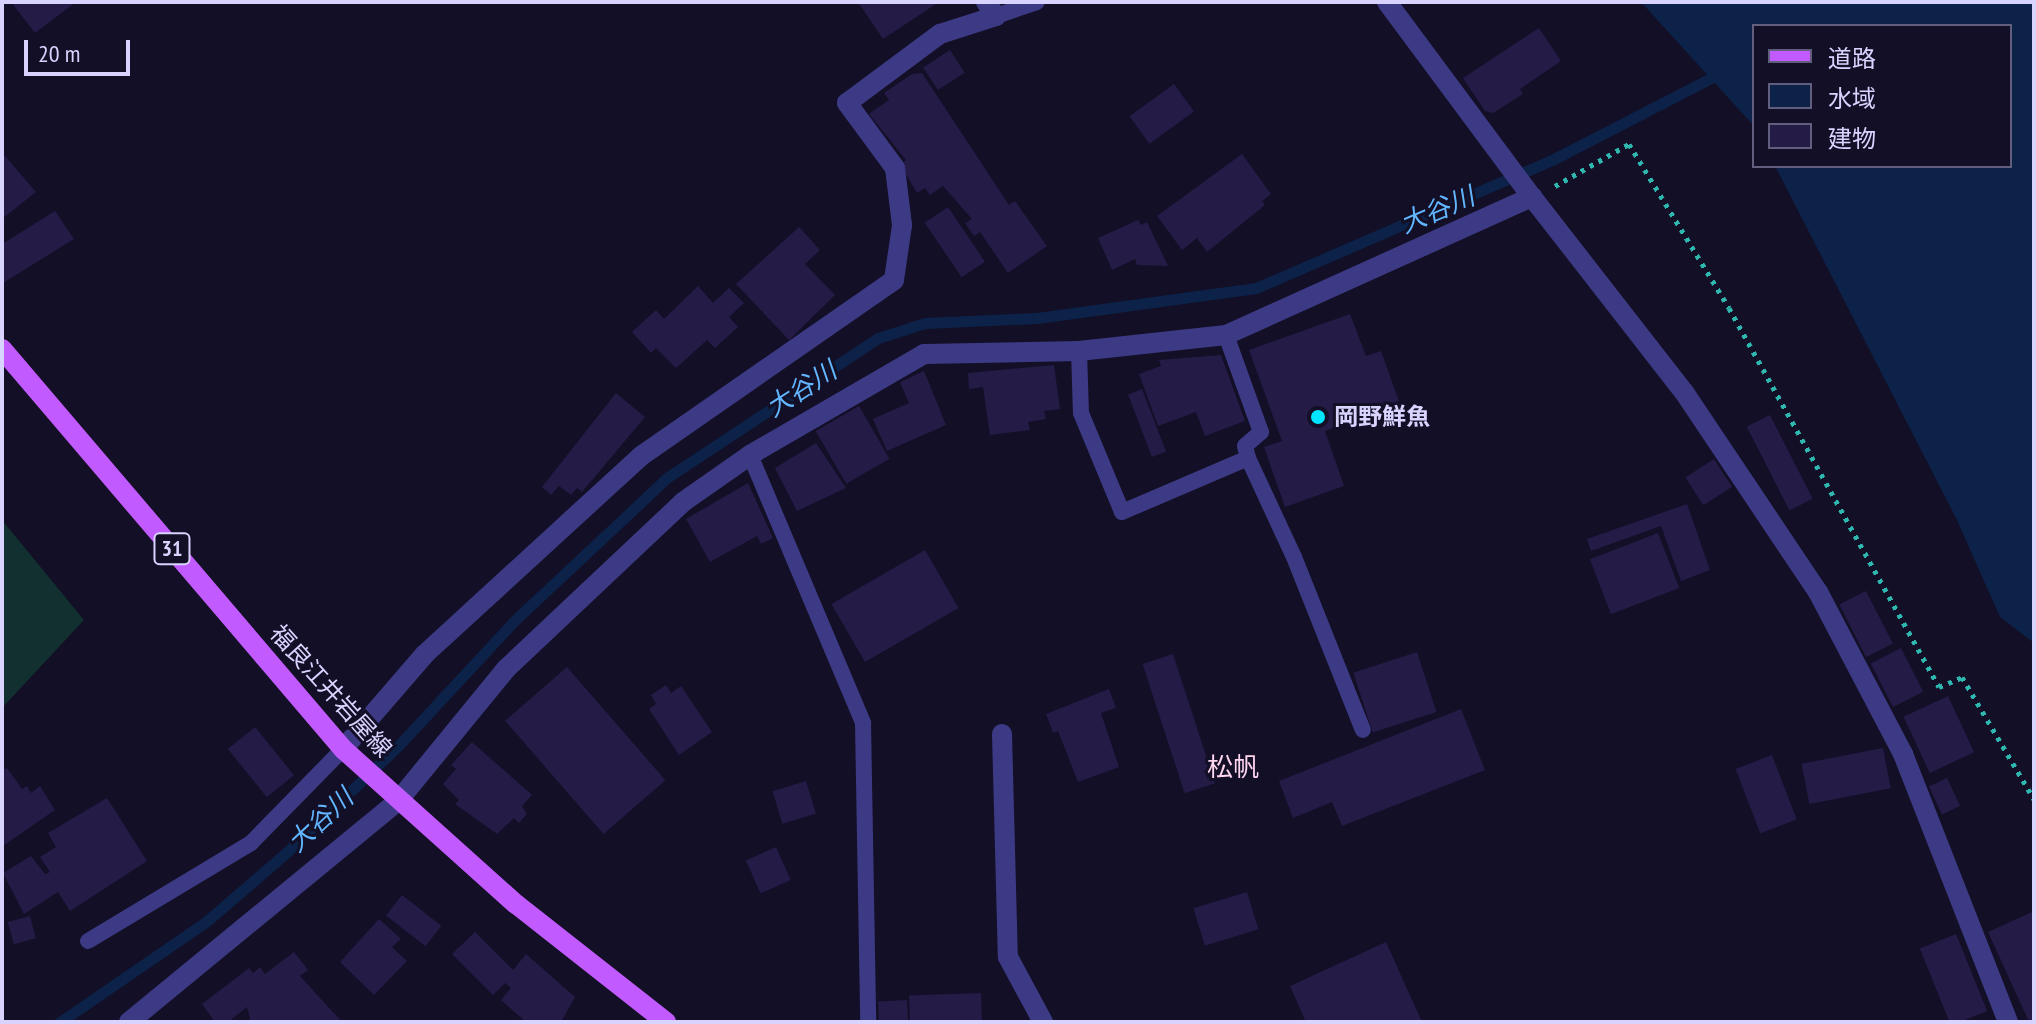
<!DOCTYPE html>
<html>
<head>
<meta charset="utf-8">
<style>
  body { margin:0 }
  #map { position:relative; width:2036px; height:1024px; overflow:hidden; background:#130f26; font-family:"PT Sans Narrow","Noto Sans JP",sans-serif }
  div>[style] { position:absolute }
  .green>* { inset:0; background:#12302f }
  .water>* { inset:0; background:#0c2248 }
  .stream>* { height:11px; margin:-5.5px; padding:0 5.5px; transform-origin:5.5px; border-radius:5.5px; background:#0c2248 }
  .building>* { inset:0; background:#241b47; transform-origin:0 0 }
  .path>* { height:5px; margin-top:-2.5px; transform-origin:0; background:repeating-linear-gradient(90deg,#2fb8b0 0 4px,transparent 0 10px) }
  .lane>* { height:16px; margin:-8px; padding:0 8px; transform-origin:8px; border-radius:8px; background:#3d3a85 }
  .street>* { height:20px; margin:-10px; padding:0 10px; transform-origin:10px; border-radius:10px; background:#3d3a85 }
  .primary>* { height:20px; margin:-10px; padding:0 10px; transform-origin:10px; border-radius:10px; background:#c25bff }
  .dots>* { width:22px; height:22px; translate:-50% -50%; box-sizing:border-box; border:4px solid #130f26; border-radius:50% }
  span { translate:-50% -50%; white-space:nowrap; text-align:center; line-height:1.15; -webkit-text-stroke:6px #130f26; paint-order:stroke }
  .shield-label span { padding:2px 6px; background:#130f26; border:2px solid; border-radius:6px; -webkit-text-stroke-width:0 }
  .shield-label { font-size:22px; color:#d9d4ff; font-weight:700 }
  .poi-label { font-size:24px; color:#d9d4ff; font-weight:700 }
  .left { translate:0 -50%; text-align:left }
  .street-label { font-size:24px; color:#d9d4ff }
  .water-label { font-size:26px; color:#62b6ff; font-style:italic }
  .neighbourhood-label { font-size:26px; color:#ffd6f0 }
  .frame { position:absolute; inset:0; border:4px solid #d9d4ff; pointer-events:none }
  .legend { position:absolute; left:1752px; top:24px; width:260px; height:144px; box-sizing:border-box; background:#130f26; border:2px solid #625e7d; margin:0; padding:10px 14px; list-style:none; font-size:24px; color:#d9d4ff }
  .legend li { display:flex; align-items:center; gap:16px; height:40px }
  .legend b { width:40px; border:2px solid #625e7d }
  .scale { position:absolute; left:24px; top:40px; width:106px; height:36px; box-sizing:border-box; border:4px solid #d9d4ff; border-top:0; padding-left:10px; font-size:24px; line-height:28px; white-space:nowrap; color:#d9d4ff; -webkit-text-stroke:6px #130f26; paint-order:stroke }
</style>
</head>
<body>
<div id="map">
  <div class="green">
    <div style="clip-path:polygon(2px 520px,84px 620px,2px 708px)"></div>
  </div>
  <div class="water">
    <div style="clip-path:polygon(1641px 2px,2034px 2px,2034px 643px,2000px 617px,1956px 518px,1775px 166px,2010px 166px,2010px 26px,1754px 26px,1754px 126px)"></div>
  </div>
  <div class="stream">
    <div style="left:60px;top:1022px;width:178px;rotate:-34.5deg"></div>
    <div style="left:207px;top:921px;width:106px;rotate:-40.8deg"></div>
    <div style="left:287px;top:852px;width:153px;rotate:-43.7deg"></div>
    <div style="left:398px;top:746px;width:171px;rotate:-47.1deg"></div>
    <div style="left:514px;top:621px;width:211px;rotate:-43.1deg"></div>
    <div style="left:668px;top:477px;width:252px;rotate:-33.5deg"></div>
    <div style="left:878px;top:338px;width:49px;rotate:-17.7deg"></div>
    <div style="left:925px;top:323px;width:112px;rotate:-2.6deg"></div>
    <div style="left:1037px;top:318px;width:221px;rotate:-7.8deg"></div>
    <div style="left:1256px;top:288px;width:325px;rotate:-23.4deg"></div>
    <div style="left:1554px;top:159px;width:179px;rotate:-27.3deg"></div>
  </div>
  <div class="building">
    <div style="clip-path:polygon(11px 2px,76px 2px,35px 33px)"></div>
    <div style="clip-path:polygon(858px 2px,939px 2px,883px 39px)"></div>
    <div style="clip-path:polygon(1539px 28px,1561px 61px,1520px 89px,1523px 94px,1493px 113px,1485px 111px,1463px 78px)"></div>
    <div style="left:950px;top:50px;width:27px;height:32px;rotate:57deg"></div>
    <div style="clip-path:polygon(922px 73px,1009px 205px,1015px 201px,1047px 246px,1008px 273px,980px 232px,974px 236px,965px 223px,972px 219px,943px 186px,930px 195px,925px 188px,917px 193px,900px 164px,906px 160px,869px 114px,889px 100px,884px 93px,912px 74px)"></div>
    <div style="left:1174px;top:84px;width:34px;height:55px;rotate:54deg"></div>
    <div style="clip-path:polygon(1242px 154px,1271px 194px,1262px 201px,1265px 205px,1207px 252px,1197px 238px,1182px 250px,1157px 216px)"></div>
    <div style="clip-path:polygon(5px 156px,36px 192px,2px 219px,2px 158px)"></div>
    <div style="left:948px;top:207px;width:66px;height:28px;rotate:56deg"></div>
    <div style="clip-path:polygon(55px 211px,74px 239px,3px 283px,2px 244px)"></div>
    <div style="clip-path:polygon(1138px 220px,1141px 225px,1147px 222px,1168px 266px,1137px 265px,1135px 259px,1112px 270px,1098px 238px)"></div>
    <div style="clip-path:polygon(799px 227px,820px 250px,805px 264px,835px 295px,789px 340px,736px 284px)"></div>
    <div style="clip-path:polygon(698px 286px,713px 303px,729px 288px,744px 303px,729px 317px,738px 327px,715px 348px,707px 340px,676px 368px,656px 348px,651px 353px,632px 332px,656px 310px,664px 319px)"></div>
    <div style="clip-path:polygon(1350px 314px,1366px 356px,1381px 351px,1400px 404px,1325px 431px,1344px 486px,1285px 507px,1264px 447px,1282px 441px,1249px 350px)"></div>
    <div style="clip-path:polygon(1221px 355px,1245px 421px,1205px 436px,1196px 412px,1158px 426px,1139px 374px,1161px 366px,1159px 360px)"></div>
    <div style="clip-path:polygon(1054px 365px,1060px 409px,1044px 411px,1046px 419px,1028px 422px,1030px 430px,990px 435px,983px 387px,969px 389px,968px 373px)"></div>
    <div style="clip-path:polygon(924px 371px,946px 425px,887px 451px,873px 419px,909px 403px,900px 382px)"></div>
    <div style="left:1142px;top:389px;width:67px;height:15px;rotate:69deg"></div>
    <div style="clip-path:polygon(616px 393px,645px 417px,582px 492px,577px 488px,571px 495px,559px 486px,551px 495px,542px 487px)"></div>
    <div style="left:859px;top:406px;width:61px;height:50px;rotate:60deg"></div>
    <div style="left:1770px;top:415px;width:94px;height:26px;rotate:63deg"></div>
    <div style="clip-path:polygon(816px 443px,846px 488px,797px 511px,775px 468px)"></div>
    <div style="left:1714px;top:459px;width:33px;height:34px;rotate:57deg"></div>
    <div style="clip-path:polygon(748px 483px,773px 538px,761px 544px,757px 536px,710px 562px,686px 519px)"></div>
    <div style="clip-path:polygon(1687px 504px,1710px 570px,1681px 581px,1661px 526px,1591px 551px,1587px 539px)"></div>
    <div style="left:1658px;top:533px;width:59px;height:73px;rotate:69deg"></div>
    <div style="left:925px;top:550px;width:67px;height:108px;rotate:60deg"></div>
    <div style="left:1866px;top:591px;width:59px;height:30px;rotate:63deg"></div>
    <div style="left:1901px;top:648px;width:49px;height:34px;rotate:63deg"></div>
    <div style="left:1417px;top:652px;width:63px;height:67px;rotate:72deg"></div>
    <div style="left:1173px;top:654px;width:136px;height:32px;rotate:72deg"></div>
    <div style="left:567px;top:667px;width:150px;height:82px;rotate:49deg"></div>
    <div style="clip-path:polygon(666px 685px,671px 693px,681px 686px,712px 732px,679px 755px,649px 709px,656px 704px,651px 695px)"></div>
    <div style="clip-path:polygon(1109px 689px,1116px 708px,1101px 713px,1119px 767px,1078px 782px,1058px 731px,1053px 733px,1046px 714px)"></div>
    <div style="left:1948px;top:696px;width:62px;height:49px;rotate:65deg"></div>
    <div style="clip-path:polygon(1461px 709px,1485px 770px,1342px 826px,1332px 802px,1293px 818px,1279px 781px)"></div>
    <div style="left:255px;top:727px;width:62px;height:35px;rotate:51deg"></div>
    <div style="clip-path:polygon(472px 742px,532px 795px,522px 806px,527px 814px,519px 823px,514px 818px,497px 834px,455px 804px,459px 800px,443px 784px,456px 769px,451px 765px)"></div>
    <div style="left:1883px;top:748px;width:41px;height:83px;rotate:79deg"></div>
    <div style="left:1772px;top:755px;width:69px;height:39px;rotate:69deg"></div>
    <div style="clip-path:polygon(7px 768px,22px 789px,27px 786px,31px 793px,40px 786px,55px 810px,3px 846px,2px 771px)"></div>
    <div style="left:1947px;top:778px;width:31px;height:20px;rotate:65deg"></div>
    <div style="left:806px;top:781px;width:34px;height:35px;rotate:73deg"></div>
    <div style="clip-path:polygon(107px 798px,147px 861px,70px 911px,58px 892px,24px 914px,3px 873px,31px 856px,45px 874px,50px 872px,40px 857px,56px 847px,48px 833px)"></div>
    <div style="left:776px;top:847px;width:36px;height:33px;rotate:66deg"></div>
    <div style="left:1247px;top:892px;width:39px;height:56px;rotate:73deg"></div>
    <div style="left:402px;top:895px;width:50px;height:26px;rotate:38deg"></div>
    <div style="clip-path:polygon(2034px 911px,2034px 1022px,2029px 1022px,1988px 932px)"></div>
    <div style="left:30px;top:916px;width:23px;height:23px;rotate:75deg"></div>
    <div style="clip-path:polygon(379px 919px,401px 939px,392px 947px,407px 961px,374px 995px,340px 962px)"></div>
    <div style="clip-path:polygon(475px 932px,513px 970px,526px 954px,575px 997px,561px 1022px,526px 1022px,501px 1000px,511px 988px,505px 983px,493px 995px,452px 954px)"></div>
    <div style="left:1956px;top:934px;width:83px;height:39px;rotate:68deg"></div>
    <div style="clip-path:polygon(1386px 942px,1422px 1022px,1306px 1022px,1290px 986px)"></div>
    <div style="clip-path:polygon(294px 952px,308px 970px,300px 976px,342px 1022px,251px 1022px,247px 1007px,228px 1022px,215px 1022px,202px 1004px,249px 968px,253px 973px,260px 967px,265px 974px)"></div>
    <div style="left:981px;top:993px;width:29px;height:72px;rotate:88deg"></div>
    <div style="left:907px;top:1000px;width:22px;height:29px;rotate:87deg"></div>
  </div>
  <div class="path">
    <div style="left:1555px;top:186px;width:85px;rotate:-29.6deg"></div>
    <div style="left:1629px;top:144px;width:192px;rotate:58.6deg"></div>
    <div style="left:1729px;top:308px;width:433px;rotate:61deg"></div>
    <div style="left:1939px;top:687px;width:25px;rotate:-23deg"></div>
    <div style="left:1962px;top:677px;width:142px;rotate:59.5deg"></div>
  </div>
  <div class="lane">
    <div style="left:996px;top:16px;width:43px;rotate:-18.9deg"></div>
    <div style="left:1226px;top:335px;width:103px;rotate:70.2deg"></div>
    <div style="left:1261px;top:432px;width:21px;rotate:139deg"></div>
    <div style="left:1245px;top:446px;width:12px;rotate:76deg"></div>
    <div style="left:1248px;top:458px;width:109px;rotate:65.1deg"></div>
    <div style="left:1294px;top:557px;width:186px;rotate:68.3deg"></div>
    <div style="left:1079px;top:351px;width:62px;rotate:88.2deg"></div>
    <div style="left:1081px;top:413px;width:107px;rotate:67.5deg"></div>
    <div style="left:1122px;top:512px;width:137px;rotate:-23.2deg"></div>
    <div style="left:750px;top:455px;width:291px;rotate:67.1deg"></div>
    <div style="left:863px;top:723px;width:299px;rotate:89deg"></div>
    <div style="left:88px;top:941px;width:190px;rotate:-31deg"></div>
    <div style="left:251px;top:843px;width:132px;rotate:-45.6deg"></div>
  </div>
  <div class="street">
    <div style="left:1387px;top:2px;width:243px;rotate:53.4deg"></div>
    <div style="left:1002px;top:734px;width:223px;rotate:88.5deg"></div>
    <div style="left:1008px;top:957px;width:74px;rotate:61.7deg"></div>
    <div style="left:343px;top:749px;width:125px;rotate:-49.2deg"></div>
    <div style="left:425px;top:654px;width:293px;rotate:-42.5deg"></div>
    <div style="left:641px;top:456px;width:308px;rotate:-34.8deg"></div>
    <div style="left:894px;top:280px;width:56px;rotate:-81.7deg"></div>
    <div style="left:902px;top:225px;width:57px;rotate:-97deg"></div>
    <div style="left:895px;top:168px;width:81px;rotate:-126.4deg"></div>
    <div style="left:847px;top:103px;width:116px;rotate:-36.6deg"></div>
    <div style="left:940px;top:34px;width:59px;rotate:-17.8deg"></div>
    <div style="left:996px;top:16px;width:17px;rotate:-126deg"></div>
    <div style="left:129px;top:1022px;width:348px;rotate:-39.4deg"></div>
    <div style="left:398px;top:801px;width:171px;rotate:-50.7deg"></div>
    <div style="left:506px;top:669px;width:243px;rotate:-43.3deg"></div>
    <div style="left:683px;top:502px;width:82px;rotate:-35deg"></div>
    <div style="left:750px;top:455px;width:201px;rotate:-30.1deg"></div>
    <div style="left:924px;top:354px;width:155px;rotate:-1.1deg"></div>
    <div style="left:1079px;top:351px;width:148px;rotate:-6.2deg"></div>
    <div style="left:1226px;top:335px;width:336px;rotate:-24.3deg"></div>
    <div style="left:1532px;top:197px;width:247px;rotate:52.1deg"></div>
    <div style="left:1684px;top:392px;width:241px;rotate:56.2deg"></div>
    <div style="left:1818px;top:592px;width:183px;rotate:62.3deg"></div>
    <div style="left:1903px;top:754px;width:288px;rotate:68.6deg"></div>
  </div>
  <div class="primary">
    <div style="left:2px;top:349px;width:526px;rotate:49.55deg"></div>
    <div style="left:343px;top:749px;width:232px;rotate:41.9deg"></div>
    <div style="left:516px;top:904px;width:191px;rotate:38.2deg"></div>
  </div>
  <div class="dots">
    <div style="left:1318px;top:417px;background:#00e5ff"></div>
  </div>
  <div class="shield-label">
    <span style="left:172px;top:549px">31</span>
  </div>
  <div class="poi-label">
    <span class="left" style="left:1334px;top:417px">岡野鮮魚</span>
  </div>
  <div class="street-label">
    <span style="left:331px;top:691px;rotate:48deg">福良江井岩屋線</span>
  </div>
  <div class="water-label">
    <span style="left:1437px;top:210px;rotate:-23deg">大谷川</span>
    <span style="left:801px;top:389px;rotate:-33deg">大谷川</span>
    <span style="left:320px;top:820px;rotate:-43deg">大谷川</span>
  </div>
  <div class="neighbourhood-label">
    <span style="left:1233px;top:767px">松帆</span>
  </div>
  <div class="frame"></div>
  <ul class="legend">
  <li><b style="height:10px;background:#c25bff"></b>道路</li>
  <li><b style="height:22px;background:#0c2248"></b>水域</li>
  <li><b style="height:22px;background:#241b47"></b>建物</li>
  </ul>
  <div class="scale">20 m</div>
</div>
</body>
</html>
